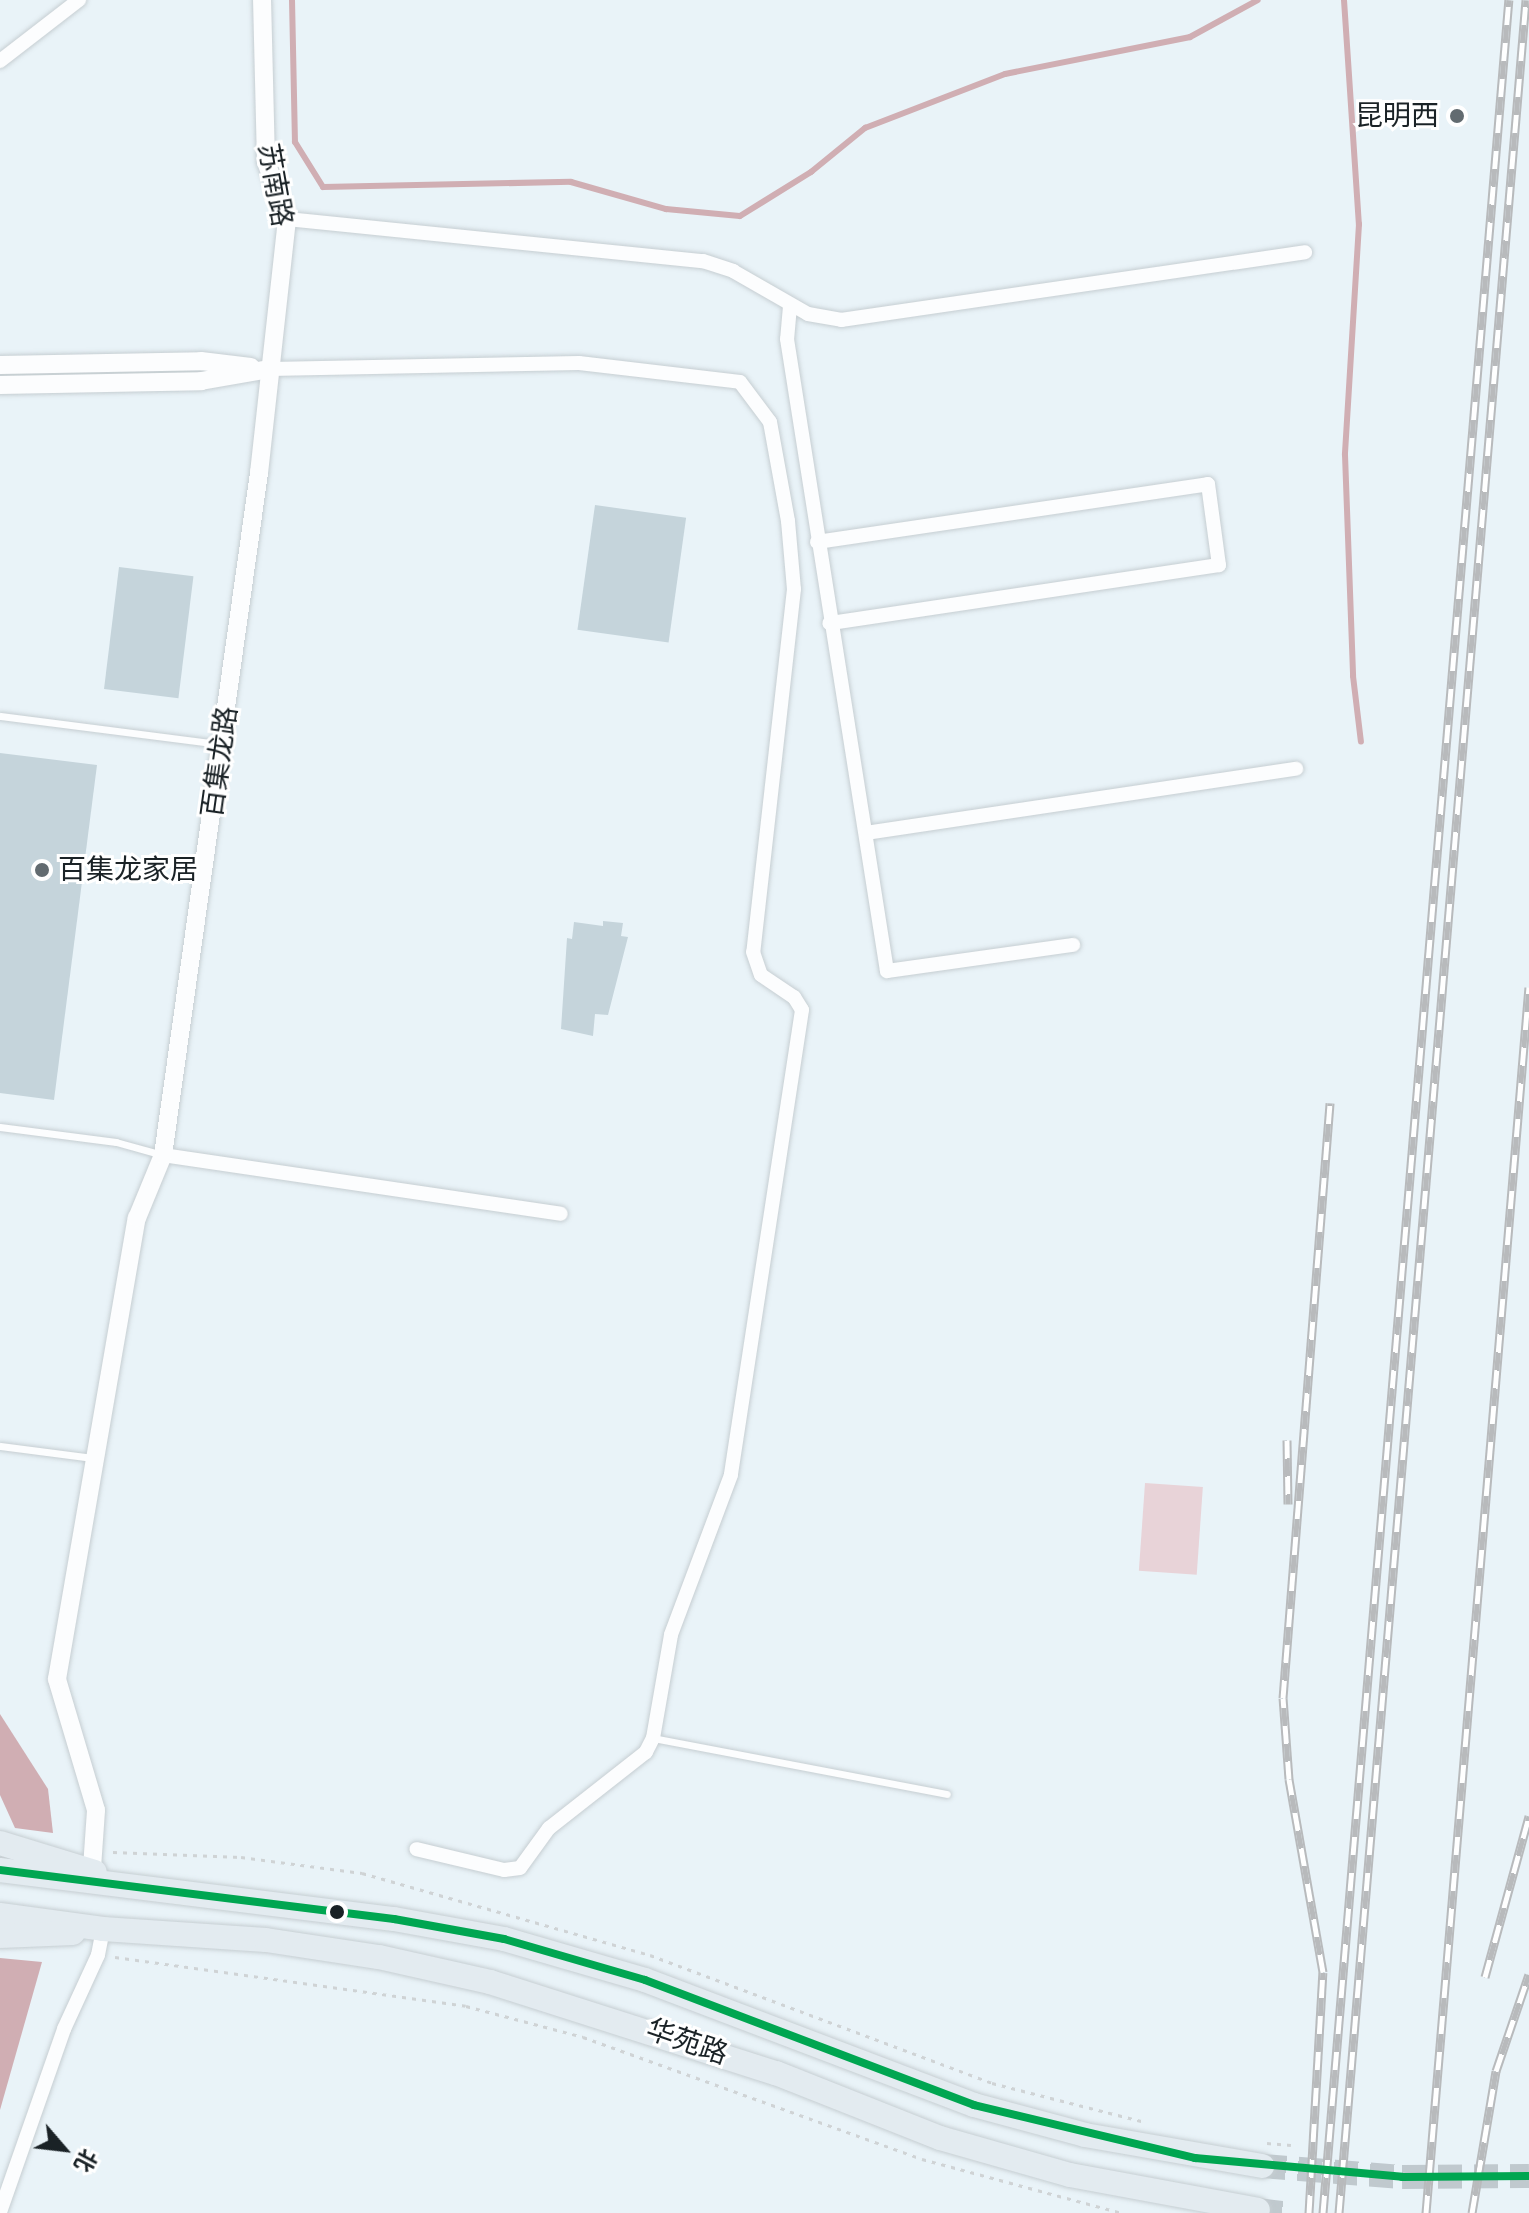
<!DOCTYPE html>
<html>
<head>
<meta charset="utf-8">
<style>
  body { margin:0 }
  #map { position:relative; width:1529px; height:2213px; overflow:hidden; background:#e9f3f8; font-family:"Source Sans 3","Noto Sans SC",sans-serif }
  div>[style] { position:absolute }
  .green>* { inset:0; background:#e8d3d8; transform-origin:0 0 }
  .water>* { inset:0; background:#d0aeb3 }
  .stream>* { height:6px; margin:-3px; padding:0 3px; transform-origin:3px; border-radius:3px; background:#d0aeb3 }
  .building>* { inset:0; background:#c5d4db; transform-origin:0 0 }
  .primary-tunnel>* { height:24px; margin-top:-12px; transform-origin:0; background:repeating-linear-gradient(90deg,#c0c9ce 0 24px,transparent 0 36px) }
  .path>* { height:3px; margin-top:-1.5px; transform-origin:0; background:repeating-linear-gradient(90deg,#cfd3d5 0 4px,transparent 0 10px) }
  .roads { filter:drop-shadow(0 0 2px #c6ced2) drop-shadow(0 0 2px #c6ced2) }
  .service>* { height:7px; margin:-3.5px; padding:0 3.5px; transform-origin:3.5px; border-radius:3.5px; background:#fcfdfe }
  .minor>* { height:14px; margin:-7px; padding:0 7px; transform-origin:7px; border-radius:7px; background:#fcfdfe }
  .tertiary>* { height:18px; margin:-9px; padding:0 9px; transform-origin:9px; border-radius:9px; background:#fcfdfe }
  .primary>* { height:24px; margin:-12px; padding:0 12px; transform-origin:12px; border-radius:12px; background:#e3ebf0 }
  .rail>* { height:9px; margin-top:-4.5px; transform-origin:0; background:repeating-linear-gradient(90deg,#fff 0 18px,#b8babc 0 36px); box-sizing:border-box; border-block:2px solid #b8babc }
  .bus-1>* { height:8px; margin:-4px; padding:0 4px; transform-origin:4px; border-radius:4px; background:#00a651 }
  .dots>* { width:22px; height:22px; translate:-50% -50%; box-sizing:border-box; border:4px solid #fff; border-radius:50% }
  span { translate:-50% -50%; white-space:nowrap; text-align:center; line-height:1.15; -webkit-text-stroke:6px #fff; paint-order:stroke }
  .poi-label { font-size:28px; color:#1a2226 }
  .right { translate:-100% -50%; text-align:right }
  .left { translate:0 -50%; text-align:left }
  .street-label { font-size:28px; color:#1a2226 }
  .north { position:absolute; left:24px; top:2109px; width:80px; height:80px; -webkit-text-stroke:6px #fff; paint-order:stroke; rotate:118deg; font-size:22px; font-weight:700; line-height:32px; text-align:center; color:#1a2226 }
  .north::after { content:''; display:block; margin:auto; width:28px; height:36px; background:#1a2226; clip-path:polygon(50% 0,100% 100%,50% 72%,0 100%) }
</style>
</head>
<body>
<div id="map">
  <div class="green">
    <div style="left:1145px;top:1483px;width:58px;height:88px;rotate:4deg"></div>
  </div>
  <div class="water">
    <div style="clip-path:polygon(0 1714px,48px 1789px,53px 1833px,15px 1828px,0 1795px)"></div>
    <div style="clip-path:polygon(0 1958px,42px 1962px,0 2110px)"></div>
  </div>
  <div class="stream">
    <div style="left:292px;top:0;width:142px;rotate:88.8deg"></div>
    <div style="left:295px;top:142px;width:53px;rotate:58.1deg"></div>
    <div style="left:323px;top:187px;width:248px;rotate:-1.2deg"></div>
    <div style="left:571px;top:182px;width:99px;rotate:15.9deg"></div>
    <div style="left:666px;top:209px;width:74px;rotate:5.4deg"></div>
    <div style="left:740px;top:216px;width:84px;rotate:-31.8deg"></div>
    <div style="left:811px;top:172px;width:70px;rotate:-39.2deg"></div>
    <div style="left:865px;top:128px;width:150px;rotate:-21.1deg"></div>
    <div style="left:1005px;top:74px;width:189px;rotate:-11.3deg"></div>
    <div style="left:1190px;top:37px;width:77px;rotate:-28.6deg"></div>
    <div style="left:1344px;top:0;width:225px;rotate:86.2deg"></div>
    <div style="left:1359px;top:224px;width:231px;rotate:93.5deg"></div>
    <div style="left:1345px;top:455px;width:221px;rotate:87.9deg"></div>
    <div style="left:1353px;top:676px;width:66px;rotate:83.1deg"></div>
  </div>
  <div class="building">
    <div style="left:595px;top:505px;width:92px;height:126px;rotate:8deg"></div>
    <div style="left:119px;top:567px;width:75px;height:123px;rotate:7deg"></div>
    <div style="clip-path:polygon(0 753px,97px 765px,54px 1100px,0 1093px)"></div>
    <div style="clip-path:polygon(603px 921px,623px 923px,621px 936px,628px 937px,608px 1015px,595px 1014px,593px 1036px,561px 1029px,567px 938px,572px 939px,574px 922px,603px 926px)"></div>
  </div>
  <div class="primary-tunnel">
    <div style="left:1262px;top:2166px;width:140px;rotate:4.5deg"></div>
    <div style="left:1402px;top:2177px;width:127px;rotate:-0.5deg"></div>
    <div style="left:1258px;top:2210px;width:26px;rotate:7deg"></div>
  </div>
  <div class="path">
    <div style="left:113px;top:1852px;width:128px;rotate:2.2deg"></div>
    <div style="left:241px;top:1857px;width:122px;rotate:7.5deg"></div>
    <div style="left:362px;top:1873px;width:299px;rotate:15.9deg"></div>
    <div style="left:650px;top:1955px;width:365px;rotate:20.5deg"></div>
    <div style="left:992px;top:2083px;width:154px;rotate:14.3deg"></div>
    <div style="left:115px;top:1957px;width:354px;rotate:7.9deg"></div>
    <div style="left:466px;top:2006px;width:121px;rotate:14.8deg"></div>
    <div style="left:583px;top:2037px;width:360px;rotate:19.8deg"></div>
    <div style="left:922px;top:2159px;width:207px;rotate:15.1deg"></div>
    <div style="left:1267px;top:2143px;width:24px;rotate:5deg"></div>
  </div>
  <div class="roads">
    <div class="service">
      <div style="left:0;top:716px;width:222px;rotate:7.3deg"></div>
      <div style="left:0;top:1127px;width:117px;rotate:7.4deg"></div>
      <div style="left:116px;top:1142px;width:49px;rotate:15.5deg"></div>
      <div style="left:0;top:1446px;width:94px;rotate:7.4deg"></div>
      <div style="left:653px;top:1738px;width:299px;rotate:10.8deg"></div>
    </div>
    <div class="minor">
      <div style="left:0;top:61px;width:100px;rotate:-37.7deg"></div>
      <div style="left:287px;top:219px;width:418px;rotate:5.8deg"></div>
      <div style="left:703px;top:261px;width:32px;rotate:18deg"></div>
      <div style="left:733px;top:271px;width:86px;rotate:29.8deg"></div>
      <div style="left:808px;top:314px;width:34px;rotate:10deg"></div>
      <div style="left:841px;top:320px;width:469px;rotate:-8.3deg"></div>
      <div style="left:790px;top:306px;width:33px;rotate:95deg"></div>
      <div style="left:787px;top:339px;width:640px;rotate:81.01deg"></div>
      <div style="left:887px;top:971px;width:188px;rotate:-8deg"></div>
      <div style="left:270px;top:369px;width:309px;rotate:-1.1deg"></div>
      <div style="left:579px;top:363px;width:162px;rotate:6.7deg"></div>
      <div style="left:740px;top:382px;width:50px;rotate:53.1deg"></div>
      <div style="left:770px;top:422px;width:101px;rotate:79.7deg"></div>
      <div style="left:788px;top:521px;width:68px;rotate:85deg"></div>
      <div style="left:794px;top:589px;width:365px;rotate:96.4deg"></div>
      <div style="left:753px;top:952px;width:24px;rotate:71deg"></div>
      <div style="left:761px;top:975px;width:40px;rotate:34deg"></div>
      <div style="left:794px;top:997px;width:15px;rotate:58deg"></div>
      <div style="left:802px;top:1010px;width:470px;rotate:98.7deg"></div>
      <div style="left:731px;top:1475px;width:171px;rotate:110.6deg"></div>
      <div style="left:671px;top:1635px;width:105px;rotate:99.9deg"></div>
      <div style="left:653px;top:1738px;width:16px;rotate:117deg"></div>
      <div style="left:646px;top:1752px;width:123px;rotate:141.9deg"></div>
      <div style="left:549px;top:1828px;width:49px;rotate:125.9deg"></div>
      <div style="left:520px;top:1868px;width:16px;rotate:173deg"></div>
      <div style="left:504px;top:1870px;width:90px;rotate:-166.6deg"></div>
      <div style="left:817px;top:542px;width:395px;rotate:-8.4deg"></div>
      <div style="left:1208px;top:484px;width:82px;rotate:82.3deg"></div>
      <div style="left:1219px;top:565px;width:394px;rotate:171.5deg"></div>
      <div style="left:866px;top:833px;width:435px;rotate:-8.5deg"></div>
      <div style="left:163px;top:1155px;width:402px;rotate:8.4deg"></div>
      <div style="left:0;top:2212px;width:194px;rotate:-70.7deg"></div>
      <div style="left:64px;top:2029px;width:81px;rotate:-65.3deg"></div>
      <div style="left:98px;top:1955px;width:26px;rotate:-79deg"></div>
    </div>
    <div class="tertiary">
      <div style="left:0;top:365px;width:201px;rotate:-1.1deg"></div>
      <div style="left:201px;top:361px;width:50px;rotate:6.8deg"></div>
      <div style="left:0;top:385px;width:201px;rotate:-1.1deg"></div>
      <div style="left:201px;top:381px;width:70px;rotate:-9.9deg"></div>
      <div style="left:91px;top:1882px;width:72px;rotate:-86deg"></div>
      <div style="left:96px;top:1810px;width:137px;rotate:-106.6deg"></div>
      <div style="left:57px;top:1679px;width:468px;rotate:-80.2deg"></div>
      <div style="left:137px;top:1218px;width:68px;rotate:-67.6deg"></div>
      <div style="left:163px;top:1155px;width:689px;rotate:-81.99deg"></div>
      <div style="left:259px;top:473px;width:256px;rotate:-83.7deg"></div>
      <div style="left:287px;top:219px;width:61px;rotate:-110.2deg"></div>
      <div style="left:266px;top:162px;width:162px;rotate:-91.4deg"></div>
    </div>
    <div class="primary">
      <div style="left:0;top:1843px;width:99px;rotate:17deg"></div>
      <div style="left:0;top:1870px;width:397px;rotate:7.1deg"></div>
      <div style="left:394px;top:1919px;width:112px;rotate:10.3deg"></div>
      <div style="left:504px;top:1939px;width:147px;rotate:16.2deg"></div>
      <div style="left:645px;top:1980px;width:352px;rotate:20.8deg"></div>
      <div style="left:974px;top:2105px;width:115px;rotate:15.1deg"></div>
      <div style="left:1085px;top:2135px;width:180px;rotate:9.9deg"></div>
      <div style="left:0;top:1915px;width:104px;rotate:7.7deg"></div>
      <div style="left:103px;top:1929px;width:163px;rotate:3.9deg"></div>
      <div style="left:266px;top:1940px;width:114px;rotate:8.6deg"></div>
      <div style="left:379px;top:1957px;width:114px;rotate:12.7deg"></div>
      <div style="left:490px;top:1982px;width:300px;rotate:17.7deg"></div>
      <div style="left:776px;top:2073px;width:176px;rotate:21.6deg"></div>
      <div style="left:940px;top:2138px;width:135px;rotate:15.9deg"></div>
      <div style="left:1070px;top:2175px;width:191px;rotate:10.5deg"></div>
      <div style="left:0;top:1936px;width:73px;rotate:-2.4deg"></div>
    </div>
  </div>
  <div class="rail">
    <div style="left:1287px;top:1440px;width:64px;rotate:89.1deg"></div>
    <div style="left:1485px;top:1977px;width:167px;rotate:-74.7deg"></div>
    <div style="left:1309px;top:2213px;width:241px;rotate:-86.7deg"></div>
    <div style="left:1323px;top:1972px;width:196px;rotate:-100deg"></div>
    <div style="left:1289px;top:1779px;width:81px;rotate:-94.2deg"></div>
    <div style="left:1283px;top:1698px;width:597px;rotate:-85.48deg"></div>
    <div style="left:1323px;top:2213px;width:2221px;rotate:-85.2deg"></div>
    <div style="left:1339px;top:2213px;width:2221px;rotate:-85.17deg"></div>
    <div style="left:1426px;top:2213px;width:1230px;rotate:-85.2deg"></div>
    <div style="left:1472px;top:2213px;width:144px;rotate:-80.4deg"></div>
    <div style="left:1496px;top:2071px;width:102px;rotate:-71.2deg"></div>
  </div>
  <div class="bus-1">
    <div style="left:0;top:1870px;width:397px;rotate:7.1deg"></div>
    <div style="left:394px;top:1919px;width:112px;rotate:10.3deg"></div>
    <div style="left:504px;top:1939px;width:147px;rotate:16.2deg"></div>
    <div style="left:645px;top:1980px;width:352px;rotate:20.8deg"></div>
    <div style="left:974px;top:2105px;width:227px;rotate:13.5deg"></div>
    <div style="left:1195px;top:2158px;width:208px;rotate:5.2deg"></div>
    <div style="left:1402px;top:2177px;width:127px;rotate:-0.5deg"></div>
  </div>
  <div class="dots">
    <div style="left:1457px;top:116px;background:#626b70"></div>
    <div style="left:42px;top:870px;background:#626b70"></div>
    <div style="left:337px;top:1912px;background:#1a2226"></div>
  </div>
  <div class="poi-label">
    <span class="right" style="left:1439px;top:116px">昆明西</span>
    <span class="left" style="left:58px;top:870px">百集龙家居</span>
  </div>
  <div class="street-label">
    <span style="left:275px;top:185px;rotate:80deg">苏南路</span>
    <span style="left:220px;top:762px;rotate:-82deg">百集龙路</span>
    <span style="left:687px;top:2042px;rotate:19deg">华苑路</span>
  </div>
  <div class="north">北</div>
</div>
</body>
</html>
